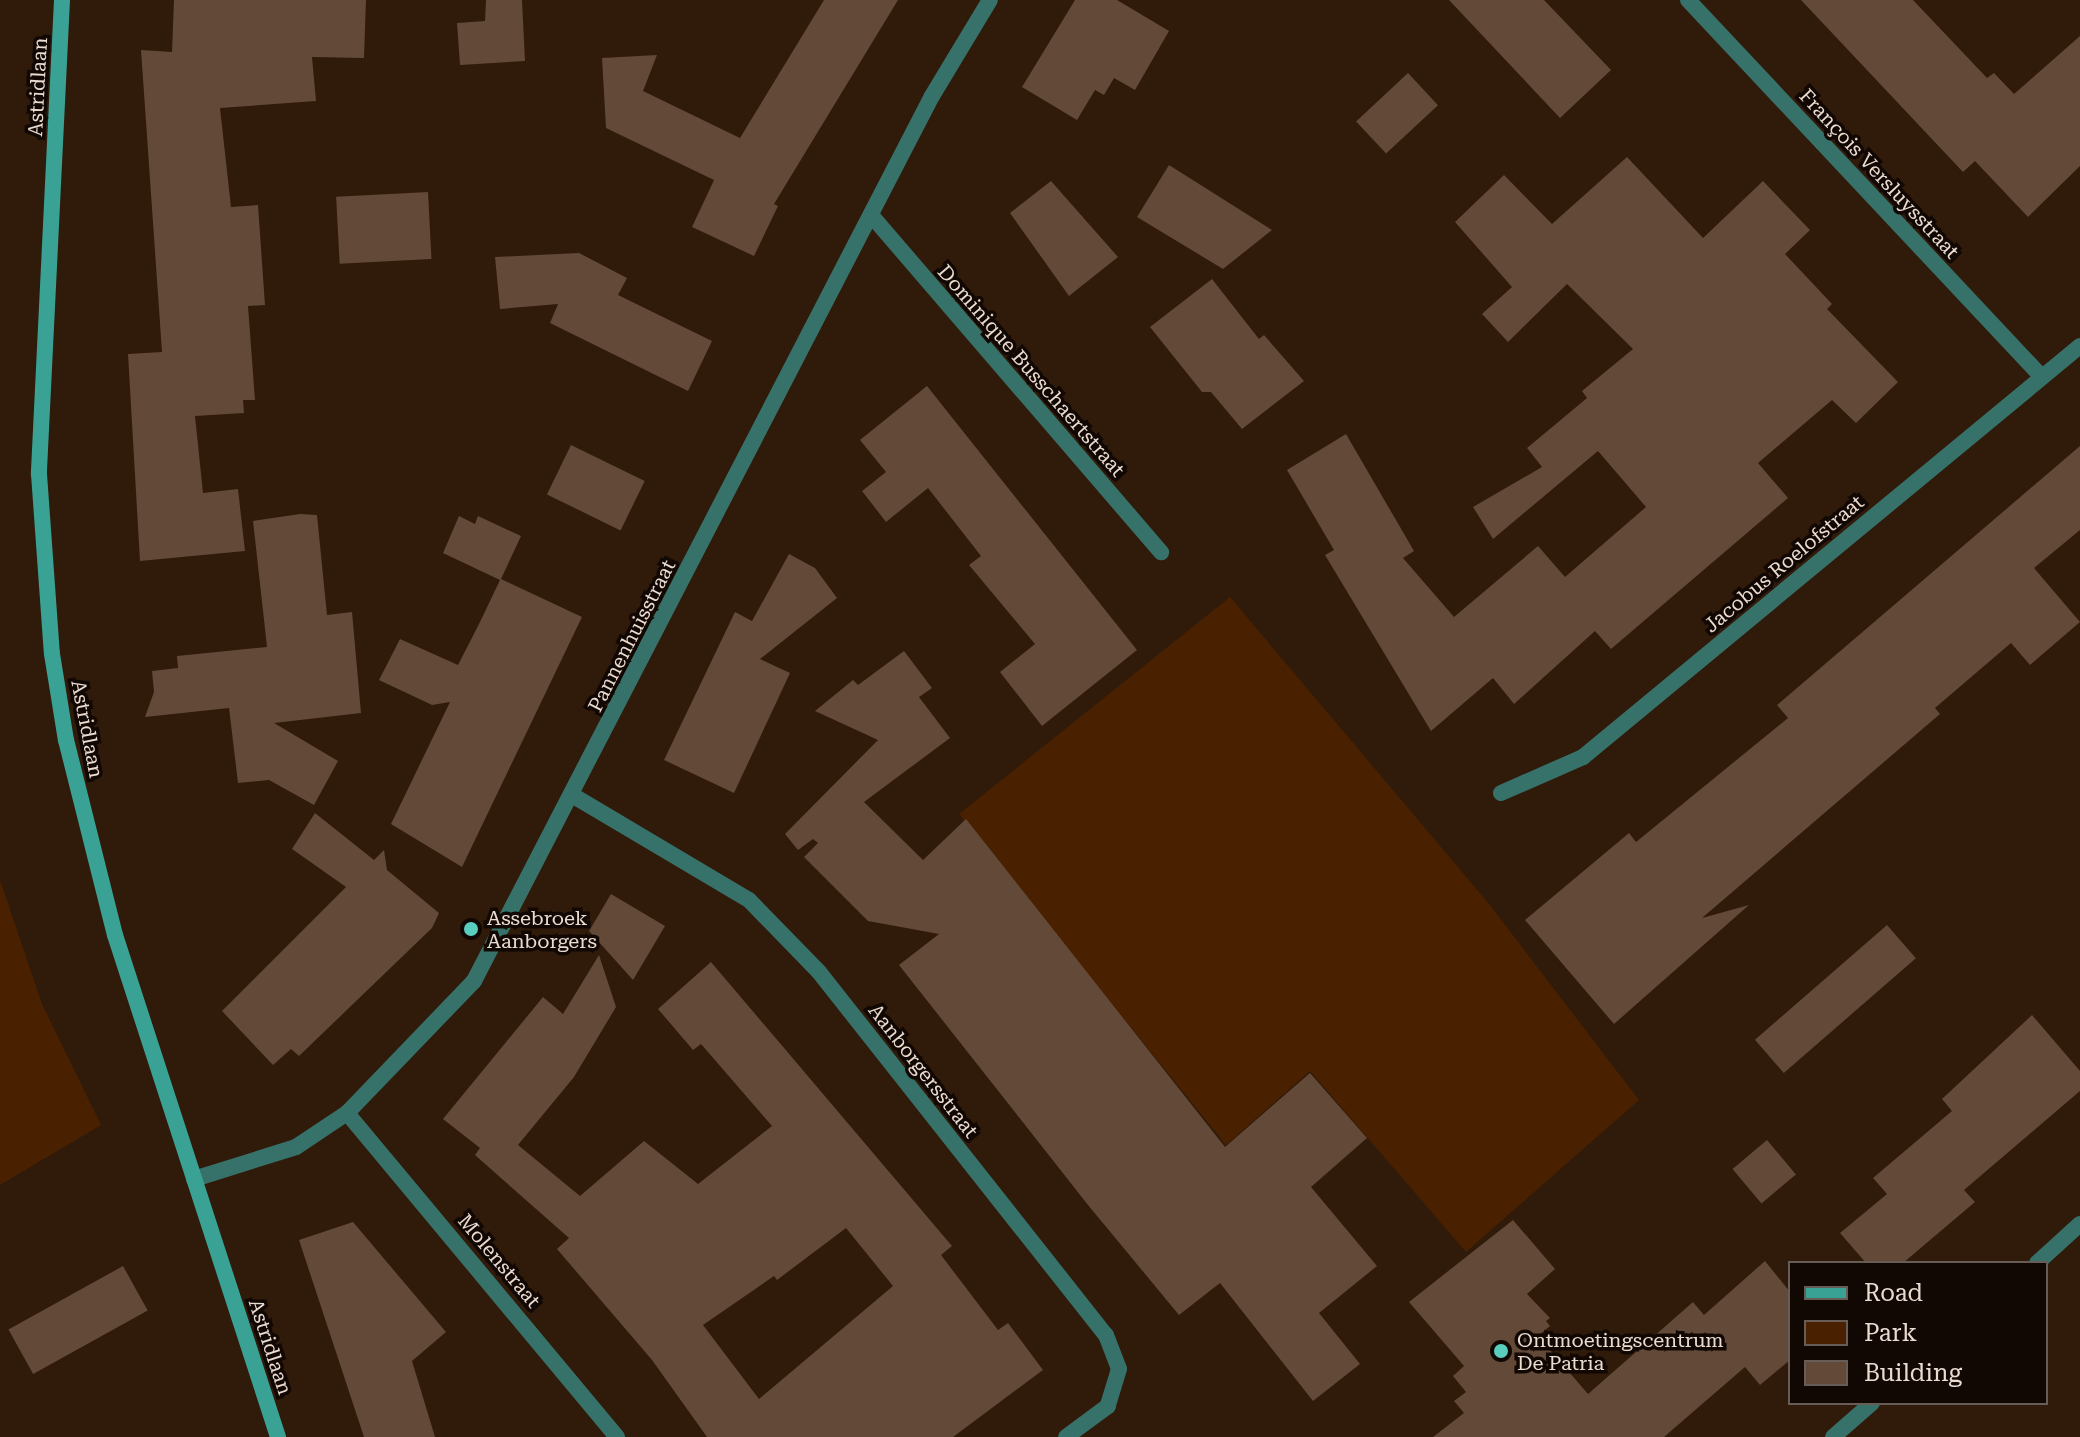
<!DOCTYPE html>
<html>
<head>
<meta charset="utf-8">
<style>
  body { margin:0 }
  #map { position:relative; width:2080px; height:1437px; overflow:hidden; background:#301a0a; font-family:"Roboto Serif",serif }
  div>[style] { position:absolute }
  .green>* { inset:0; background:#492100 }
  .building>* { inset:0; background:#624938; transform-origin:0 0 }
  .street>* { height:16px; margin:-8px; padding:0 8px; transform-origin:8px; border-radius:8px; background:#36726a }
  .secondary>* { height:16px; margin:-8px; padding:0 8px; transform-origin:8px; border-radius:8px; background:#39a295 }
  .dots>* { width:22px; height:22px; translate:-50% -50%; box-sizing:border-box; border:4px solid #110703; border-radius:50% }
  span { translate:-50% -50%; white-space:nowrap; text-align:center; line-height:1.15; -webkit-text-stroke:7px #110703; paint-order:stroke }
  .street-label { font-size:20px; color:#ebdcd2 }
  .poi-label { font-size:20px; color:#ebdcd2 }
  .left { translate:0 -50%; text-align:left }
  .legend { position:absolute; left:1788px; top:1261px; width:260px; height:144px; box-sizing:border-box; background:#110703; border:2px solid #685c56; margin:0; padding:10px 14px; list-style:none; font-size:24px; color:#ebdcd2 }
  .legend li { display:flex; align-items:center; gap:16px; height:40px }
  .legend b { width:40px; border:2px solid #685c56 }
</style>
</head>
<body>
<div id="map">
  <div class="green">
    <div style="clip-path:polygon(1230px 597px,1489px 904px,1639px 1100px,1466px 1252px,1310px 1071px,1226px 1145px,959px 814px)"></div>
    <div style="clip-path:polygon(0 880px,42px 1004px,101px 1125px,0 1185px)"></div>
  </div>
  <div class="building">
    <div style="clip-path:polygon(174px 0,366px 0,364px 58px,312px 57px,316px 101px,220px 108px,231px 207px,258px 205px,265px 305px,248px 306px,255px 400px,243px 400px,244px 413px,195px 416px,203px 493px,238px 489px,245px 551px,140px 561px,128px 354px,162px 352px,141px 50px,172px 52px)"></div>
    <div style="clip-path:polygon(486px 0,522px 0,525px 61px,460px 65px,457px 23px,485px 21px)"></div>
    <div style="clip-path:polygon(824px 0,898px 0,774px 204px,778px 206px,754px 256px,692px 227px,714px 180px,606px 128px,602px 58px,657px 55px,643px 91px,740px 138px)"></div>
    <div style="clip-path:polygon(1075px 0,1117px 0,1169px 31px,1135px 90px,1114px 78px,1104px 95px,1095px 90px,1077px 120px,1022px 87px)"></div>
    <div style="clip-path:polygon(1449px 0,1544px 0,1611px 70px,1560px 118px)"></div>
    <div style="clip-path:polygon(1801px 0,1913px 0,1987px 78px,1994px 73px,2014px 94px,2080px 36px,2080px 166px,2028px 217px,1975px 161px,1963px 172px)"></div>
    <div style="left:1408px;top:73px;width:44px;height:71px;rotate:47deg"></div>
    <div style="clip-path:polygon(1627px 157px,1703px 238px,1763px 181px,1810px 230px,1785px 254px,1832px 304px,1827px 309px,1898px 382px,1856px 423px,1832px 400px,1758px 463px,1788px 498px,1611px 649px,1595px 631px,1514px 704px,1493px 678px,1431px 731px,1325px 555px,1334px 550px,1287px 470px,1346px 434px,1414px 551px,1403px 558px,1454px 617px,1538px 546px,1565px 577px,1646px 507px,1598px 451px,1493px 539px,1473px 507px,1542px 467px,1527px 448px,1587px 398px,1582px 391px,1633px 349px,1567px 284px,1508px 342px,1482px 314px,1512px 287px,1455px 222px,1504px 175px,1552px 224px)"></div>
    <div style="clip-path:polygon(1169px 165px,1272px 230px,1223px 269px,1137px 217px)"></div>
    <div style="clip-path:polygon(1051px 181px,1118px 257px,1069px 296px,1010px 213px)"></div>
    <div style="left:428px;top:192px;width:67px;height:92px;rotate:87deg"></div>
    <div style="clip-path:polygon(579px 253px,627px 278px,618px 295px,712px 341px,688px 391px,550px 323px,558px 304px,500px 309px,495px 257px)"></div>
    <div style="clip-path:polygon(1212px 279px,1259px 339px,1264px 335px,1304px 381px,1242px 429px,1211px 392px,1202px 392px,1150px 327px)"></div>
    <div style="clip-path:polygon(927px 386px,1137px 650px,1042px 726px,1000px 672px,1035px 644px,969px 565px,981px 556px,928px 488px,886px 522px,862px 491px,886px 472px,860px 440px)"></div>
    <div style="left:571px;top:445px;width:82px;height:55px;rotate:26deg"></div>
    <div style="clip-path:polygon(2080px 446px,2080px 530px,2034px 568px,2080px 622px,2030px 665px,2011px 643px,1935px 708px,1940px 714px,1702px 918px,1749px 905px,1614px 1024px,1525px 920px,1629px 833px,1636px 842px,1788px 718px,1777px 705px)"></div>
    <div style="clip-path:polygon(300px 514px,317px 515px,327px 615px,352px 612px,361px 713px,274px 723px,338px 761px,314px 805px,269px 780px,238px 783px,229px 708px,145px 717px,154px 692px,152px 671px,178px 668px,177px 656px,267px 647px,253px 521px)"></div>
    <div style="clip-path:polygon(459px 516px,475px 524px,478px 516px,521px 536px,501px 579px,582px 617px,462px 867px,391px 824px,450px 702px,432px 705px,379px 680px,400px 639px,458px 665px,480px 622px,500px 580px,443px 553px)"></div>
    <div style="clip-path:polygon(789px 554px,815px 568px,837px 598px,760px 659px,790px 673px,734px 793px,664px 760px,735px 612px,752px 621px)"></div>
    <div style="clip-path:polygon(904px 651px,932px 688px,919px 697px,950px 738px,864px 802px,923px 860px,966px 819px,1225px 1147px,1310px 1073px,1367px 1138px,1311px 1187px,1377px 1266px,1319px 1313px,1360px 1364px,1313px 1401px,1220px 1283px,1179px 1315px,1088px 1205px,899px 965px,939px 934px,868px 921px,804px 857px,818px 843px,813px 839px,798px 850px,785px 834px,878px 740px,815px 711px,853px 680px,858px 685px)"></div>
    <div style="clip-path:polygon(315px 813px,374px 860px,384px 850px,387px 870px,439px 913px,432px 928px,299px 1056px,291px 1049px,273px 1065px,222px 1011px,346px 887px,292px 849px)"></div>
    <div style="clip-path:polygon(611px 894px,665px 926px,633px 980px,589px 931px)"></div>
    <div style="left:1887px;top:925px;width:44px;height:175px;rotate:49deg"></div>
    <div style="clip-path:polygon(evenodd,599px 955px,616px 1007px,574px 1077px,518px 1145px,580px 1196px,644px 1141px,698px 1184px,772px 1126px,701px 1044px,693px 1050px,658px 1009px,711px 962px,952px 1246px,941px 1255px,998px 1330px,1008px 1323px,1043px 1370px,953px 1437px,707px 1437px,652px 1360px,557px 1249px,569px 1238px,475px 1155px,480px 1148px,443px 1119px,543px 997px,563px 1014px,599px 955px,846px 1228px,893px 1286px,759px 1399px,703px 1325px,774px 1276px,777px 1280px,846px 1228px)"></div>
    <div style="clip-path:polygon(2032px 1015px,2080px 1071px,2080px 1091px,1964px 1190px,1975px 1202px,1903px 1263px,1866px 1263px,1840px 1233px,1887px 1194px,1873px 1178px,1952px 1111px,1942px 1099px)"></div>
    <div style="left:1767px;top:1140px;width:45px;height:45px;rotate:50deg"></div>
    <div style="clip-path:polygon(1513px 1220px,1555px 1269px,1527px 1294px,1550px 1318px,1546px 1321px,1550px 1326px,1538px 1336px,1588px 1394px,1693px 1302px,1704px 1315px,1765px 1261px,1790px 1292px,1790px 1360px,1760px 1385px,1745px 1367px,1664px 1437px,1433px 1437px,1464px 1413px,1454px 1401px,1466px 1392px,1453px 1376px,1464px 1366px,1409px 1302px)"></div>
    <div style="clip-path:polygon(353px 1222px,446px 1332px,412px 1361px,435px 1437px,364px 1437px,299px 1240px)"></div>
    <div style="left:123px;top:1266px;width:51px;height:131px;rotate:61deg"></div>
  </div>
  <div class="street">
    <div style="left:1688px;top:0;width:516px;rotate:46.81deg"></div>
    <div style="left:871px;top:215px;width:445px;rotate:49.3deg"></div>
    <div style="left:1501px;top:793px;width:90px;rotate:-23.7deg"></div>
    <div style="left:1583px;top:757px;width:645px;rotate:-39.59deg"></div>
    <div style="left:572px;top:795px;width:206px;rotate:30.7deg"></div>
    <div style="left:749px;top:900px;width:100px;rotate:45.8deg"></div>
    <div style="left:819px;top:972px;width:463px;rotate:51.7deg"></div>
    <div style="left:1106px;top:1335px;width:36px;rotate:69deg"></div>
    <div style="left:1119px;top:1369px;width:39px;rotate:107deg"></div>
    <div style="left:1108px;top:1406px;width:52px;rotate:143.6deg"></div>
    <div style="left:347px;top:1113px;width:422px;rotate:50.2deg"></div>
    <div style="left:194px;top:1179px;width:107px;rotate:-17.4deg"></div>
    <div style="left:296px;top:1147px;width:61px;rotate:-33.7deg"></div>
    <div style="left:347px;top:1113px;width:183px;rotate:-46.1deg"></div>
    <div style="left:474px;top:981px;width:996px;rotate:-62.64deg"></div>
    <div style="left:932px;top:96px;width:112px;rotate:-58.9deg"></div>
    <div style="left:2037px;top:1263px;width:58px;rotate:-42.2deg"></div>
    <div style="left:1833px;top:1437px;width:52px;rotate:-41.1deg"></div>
  </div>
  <div class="secondary">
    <div style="left:62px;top:0;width:475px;rotate:92.8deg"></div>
    <div style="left:39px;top:474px;width:180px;rotate:85.9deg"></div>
    <div style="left:52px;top:654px;width:87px;rotate:80.8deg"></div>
    <div style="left:66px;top:740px;width:201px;rotate:75.9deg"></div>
    <div style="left:115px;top:935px;width:528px;rotate:72.01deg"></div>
  </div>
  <div class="dots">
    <div style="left:471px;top:929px;background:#59cebf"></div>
    <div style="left:1501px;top:1351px;background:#59cebf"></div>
  </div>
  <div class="street-label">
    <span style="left:38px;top:87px;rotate:-87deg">Astridlaan</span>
    <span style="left:1879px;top:174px;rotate:47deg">François Versluysstraat</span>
    <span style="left:1031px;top:371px;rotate:49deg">Dominique Busschaertstraat</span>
    <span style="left:1784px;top:564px;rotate:-40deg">Jacobus Roelofstraat</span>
    <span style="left:632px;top:636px;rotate:-63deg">Pannenhuisstraat</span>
    <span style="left:87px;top:729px;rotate:79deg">Astridlaan</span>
    <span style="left:923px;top:1071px;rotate:52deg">Aanborgersstraat</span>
    <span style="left:499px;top:1261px;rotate:50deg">Molenstraat</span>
    <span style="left:270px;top:1347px;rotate:72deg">Astridlaan</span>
  </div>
  <div class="poi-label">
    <span class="left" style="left:487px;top:930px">Assebroek<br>Aanborgers</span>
    <span class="left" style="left:1517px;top:1352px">Ontmoetingscentrum<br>De Patria</span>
  </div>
  <ul class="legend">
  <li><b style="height:10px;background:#39a295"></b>Road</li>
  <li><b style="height:22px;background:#492100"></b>Park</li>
  <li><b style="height:22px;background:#624938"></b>Building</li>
  </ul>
</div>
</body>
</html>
